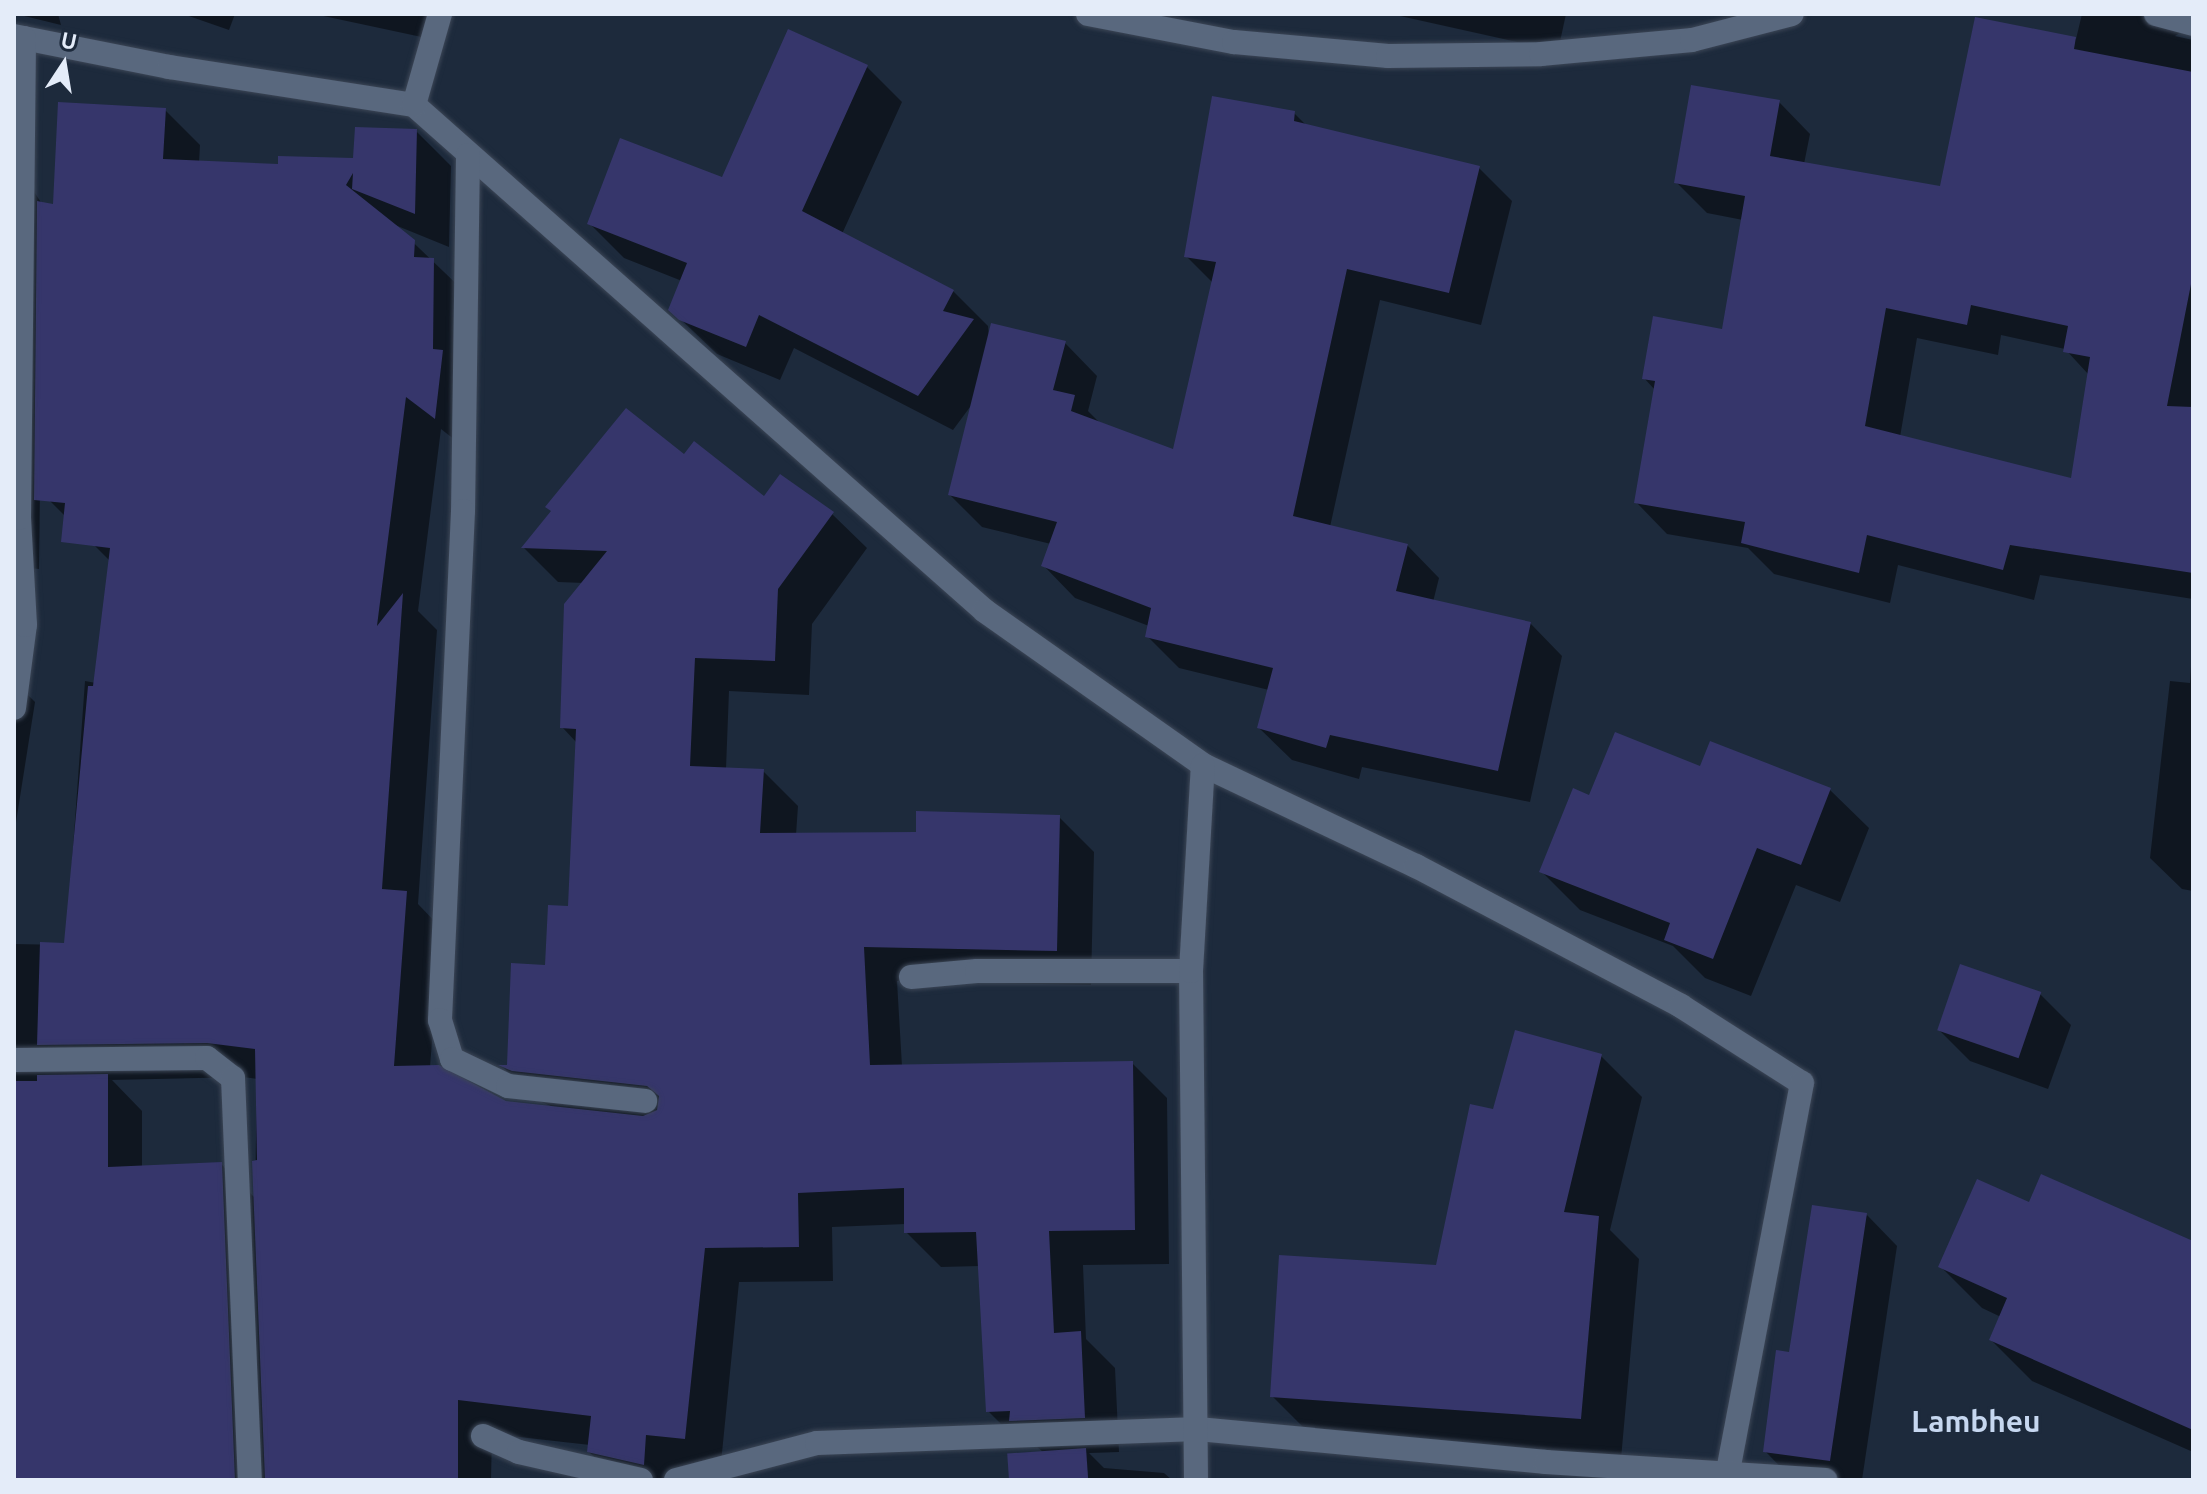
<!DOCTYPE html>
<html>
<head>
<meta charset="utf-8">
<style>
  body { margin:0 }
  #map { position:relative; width:2207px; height:1494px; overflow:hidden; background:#1d2a3c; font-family:Ubuntu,sans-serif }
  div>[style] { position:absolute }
  .shadow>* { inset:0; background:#0007 }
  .building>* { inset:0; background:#36366b; transform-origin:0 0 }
  .roads { filter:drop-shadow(0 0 2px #3c4656) drop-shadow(0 0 2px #3c4656) }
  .minor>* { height:24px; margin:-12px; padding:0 12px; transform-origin:12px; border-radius:12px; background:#59687e }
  span { translate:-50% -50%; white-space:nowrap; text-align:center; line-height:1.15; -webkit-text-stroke:6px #1d2a3c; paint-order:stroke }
  .quarter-label { font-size:30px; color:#c6d7f0; font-weight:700 }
  .frame { position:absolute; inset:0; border:16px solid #e4ecf9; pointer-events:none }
  .north { position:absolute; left:24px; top:24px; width:80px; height:80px; -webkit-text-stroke:6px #1d2a3c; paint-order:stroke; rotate:12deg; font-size:22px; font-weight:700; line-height:32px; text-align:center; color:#e4ecf9 }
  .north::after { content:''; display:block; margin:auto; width:28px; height:36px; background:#e4ecf9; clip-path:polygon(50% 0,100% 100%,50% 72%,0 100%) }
</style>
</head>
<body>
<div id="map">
  <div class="shadow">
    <div style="clip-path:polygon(16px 14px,58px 14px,61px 25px)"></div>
    <div style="clip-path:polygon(183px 14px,235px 14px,229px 30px)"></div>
    <div style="clip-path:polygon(314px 14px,436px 14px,431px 39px)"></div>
    <div style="clip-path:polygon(1391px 14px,1566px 14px,1558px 51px)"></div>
    <div style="clip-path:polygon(evenodd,2082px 14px,2193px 14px,2185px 30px,2175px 36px,2193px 40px,2193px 599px,2040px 575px,2034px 600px,1898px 565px,1890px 603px,1774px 574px,1748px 548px,1667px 534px,1636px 502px,1655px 390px,1644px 378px,1724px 332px,1743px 220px,1707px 213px,1676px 182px,1779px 102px,1810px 134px,1804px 164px,1941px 189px,1976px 19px,2076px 39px,2082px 14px,2001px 335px,2065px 349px,2089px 375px,2072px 481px,1900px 437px,1917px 338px,1998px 355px,2001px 335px)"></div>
    <div style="clip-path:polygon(867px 67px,902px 102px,842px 234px,953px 291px,988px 326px,989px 337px,1065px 343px,1097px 376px,1088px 411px,1101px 424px,1174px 452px,1213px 283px,1186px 256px,1294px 113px,1308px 127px,1479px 168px,1512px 201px,1481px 325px,1380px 300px,1330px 527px,1407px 545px,1439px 578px,1433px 602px,1530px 623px,1562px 656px,1530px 802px,1362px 767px,1359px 779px,1292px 760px,1259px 728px,1269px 690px,1179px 668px,1147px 636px,1149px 626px,1075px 598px,1043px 565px,1051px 544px,982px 527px,950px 495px,973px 403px,953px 430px,794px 348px,780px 380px,717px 354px,670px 309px,682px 281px,624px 258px,589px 223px,723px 179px)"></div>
    <div style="clip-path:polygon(evenodd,165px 110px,200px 145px,199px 163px,280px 166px,355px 160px,416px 131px,451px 166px,449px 247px,395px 225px,468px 295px,467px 377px,477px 387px,469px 451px,441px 429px,418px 611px,437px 630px,418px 904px,441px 928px,430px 1067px,506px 1103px,553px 1107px,535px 1099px,503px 1067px,509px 1067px,570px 908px,577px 743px,562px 727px,584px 583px,558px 582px,524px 548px,553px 512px,684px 457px,765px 499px,832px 514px,867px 548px,812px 624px,809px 695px,729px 691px,726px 769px,763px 771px,798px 806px,796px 835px,918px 834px,1059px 817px,1094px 852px,1091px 985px,897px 981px,902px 1066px,1132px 1063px,1167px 1098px,1169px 1264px,1083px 1265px,1086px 1339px,1115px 1368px,1119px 1452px,1089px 1453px,1104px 1468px,1164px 1473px,1172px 1480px,1007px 1480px,1043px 1452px,1036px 1446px,1023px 1446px,988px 1411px,980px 1266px,941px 1267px,906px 1232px,906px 1224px,832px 1227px,833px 1281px,739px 1282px,720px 1473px,680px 1480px,618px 1480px,589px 1452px,590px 1445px,492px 1434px,491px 1480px,14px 1480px,14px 944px,66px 945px,85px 681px,96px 683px,110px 561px,40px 491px,39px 569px,22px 567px,14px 160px,54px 223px,165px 110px,243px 1077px,257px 1079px,255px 1198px,221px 1164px,142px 1167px,142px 1111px,112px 1080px,243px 1077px)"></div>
    <div style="clip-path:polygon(2193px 634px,2193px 891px,2182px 889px,2150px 858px,2170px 681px,2190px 683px)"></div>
    <div style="clip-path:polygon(14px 681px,35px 702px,14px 835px)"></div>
    <div style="clip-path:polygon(1830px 790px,1869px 828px,1840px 902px,1796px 885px,1751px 996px,1705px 978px,1673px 946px,1580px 910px,1541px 871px,1590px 797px)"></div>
    <div style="clip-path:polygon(2040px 994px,2071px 1025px,2048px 1089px,1970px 1061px,1939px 1030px)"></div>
    <div style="clip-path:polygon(1601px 1056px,1642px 1097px,1610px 1230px,1639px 1259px,1621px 1459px,1313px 1437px,1272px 1396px,1437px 1267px,1495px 1111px)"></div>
    <div style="clip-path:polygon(2030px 1205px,2193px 1243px,2193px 1452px,2032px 1381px,1991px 1340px,2001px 1317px,1982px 1308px,1941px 1267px)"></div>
    <div style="clip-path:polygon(1867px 1215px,1897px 1246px,1862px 1480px,1793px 1480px,1765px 1451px,1790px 1354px)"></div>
  </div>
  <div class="building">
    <div style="clip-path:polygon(evenodd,1975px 17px,2076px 37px,2074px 49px,2193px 72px,2193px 274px,2167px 406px,2193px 407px,2193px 573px,2010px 545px,2003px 570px,1867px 535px,1859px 573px,1741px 543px,1745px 522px,1634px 503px,1655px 381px,1642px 379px,1653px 316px,1722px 329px,1745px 196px,1674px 183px,1691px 85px,1780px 100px,1770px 156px,1940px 186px,1975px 17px,1971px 305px,2068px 326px,2063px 352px,2090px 357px,2071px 478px,1865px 426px,1886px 308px,1967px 325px,1971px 305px)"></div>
    <div style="clip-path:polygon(788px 29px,868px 65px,802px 211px,954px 290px,943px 311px,974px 319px,918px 396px,759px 315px,746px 347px,679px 320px,668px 310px,687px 263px,587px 224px,620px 138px,722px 177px)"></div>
    <div style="clip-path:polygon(1212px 96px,1295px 111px,1294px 121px,1480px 166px,1449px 293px,1347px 269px,1293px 516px,1408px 544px,1396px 591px,1531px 622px,1498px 771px,1330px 735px,1326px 748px,1257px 728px,1273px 668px,1145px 637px,1151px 608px,1041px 566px,1057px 522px,948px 495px,991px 323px,1066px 341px,1053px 390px,1075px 395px,1071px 411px,1173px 449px,1216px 262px,1184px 257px)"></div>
    <div style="clip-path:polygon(58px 102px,166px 108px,163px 159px,278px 164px,278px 156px,353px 158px,355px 127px,417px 129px,415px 214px,352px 189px,353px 173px,346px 185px,415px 240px,414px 257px,434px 258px,433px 349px,443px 350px,435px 419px,406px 397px,377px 626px,403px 593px,382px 889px,407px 891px,394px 1066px,439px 1065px,506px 1101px,643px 1116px,657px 1110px,659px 1096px,647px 1086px,512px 1071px,498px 1065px,507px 1065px,511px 963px,545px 965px,548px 905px,568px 906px,576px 729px,560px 728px,564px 604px,607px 551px,521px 548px,551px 511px,545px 507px,626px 408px,684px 454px,694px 441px,764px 496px,780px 474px,834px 512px,778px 589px,775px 661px,695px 658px,690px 766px,764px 769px,760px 833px,916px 832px,916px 811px,1060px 815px,1057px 951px,864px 947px,870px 1065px,1133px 1061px,1135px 1230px,1049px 1231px,1054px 1333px,1081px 1331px,1085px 1418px,1009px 1421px,1010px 1411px,986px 1412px,976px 1232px,904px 1233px,904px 1188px,798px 1193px,799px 1247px,705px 1248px,685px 1439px,646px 1435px,644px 1465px,587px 1452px,591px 1416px,458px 1400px,458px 1480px,265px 1480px,252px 1161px,257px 1160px,255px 1049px,207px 1043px,37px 1045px,40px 942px,64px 943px,88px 686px,93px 686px,110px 548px,61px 542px,65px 503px,34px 500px,37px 201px,53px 204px)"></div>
    <div style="clip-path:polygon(1615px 732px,1700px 766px,1710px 741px,1831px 788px,1801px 865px,1757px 848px,1713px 959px,1664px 940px,1670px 923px,1539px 872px,1573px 788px,1589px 795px)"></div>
    <div style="left:1960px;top:964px;width:86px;height:70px;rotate:19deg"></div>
    <div style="clip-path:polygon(1515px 1030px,1602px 1054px,1564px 1212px,1599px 1216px,1581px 1419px,1270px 1397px,1279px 1255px,1436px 1265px,1470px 1104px,1493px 1109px)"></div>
    <div style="clip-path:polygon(108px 1074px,108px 1167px,222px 1162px,235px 1480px,14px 1480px,14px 1081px,37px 1081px,37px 1075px)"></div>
    <div style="clip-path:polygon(2041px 1174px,2193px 1241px,2193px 1430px,1989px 1340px,2007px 1298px,1938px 1267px,1977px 1179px,2029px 1202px)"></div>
    <div style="clip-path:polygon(1812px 1205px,1867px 1213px,1830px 1461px,1763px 1452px,1776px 1350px,1789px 1352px)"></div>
    <div style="left:1086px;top:1448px;width:32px;height:79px;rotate:86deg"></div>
  </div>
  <div class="roads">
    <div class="minor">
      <div style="left:1088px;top:14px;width:149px;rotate:10.9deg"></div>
      <div style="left:1234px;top:42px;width:155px;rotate:5.2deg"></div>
      <div style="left:1388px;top:56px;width:153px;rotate:-0.7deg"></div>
      <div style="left:1541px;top:54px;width:152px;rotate:-5.3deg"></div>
      <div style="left:1692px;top:40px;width:103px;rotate:-14.6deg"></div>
      <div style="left:2156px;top:14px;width:38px;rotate:15deg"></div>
      <div style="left:14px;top:36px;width:158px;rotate:11.3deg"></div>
      <div style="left:169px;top:67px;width:248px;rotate:8.8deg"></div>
      <div style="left:414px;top:105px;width:763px;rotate:41.55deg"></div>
      <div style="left:985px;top:611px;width:267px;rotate:35.2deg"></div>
      <div style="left:1203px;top:765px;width:236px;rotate:25.4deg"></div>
      <div style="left:1416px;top:866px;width:300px;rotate:27.8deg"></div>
      <div style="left:1681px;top:1006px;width:143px;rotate:32.5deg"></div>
      <div style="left:1802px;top:1083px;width:395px;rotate:100.8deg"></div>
      <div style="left:414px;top:105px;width:95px;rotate:-74.1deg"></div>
      <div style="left:468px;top:155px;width:356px;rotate:90.8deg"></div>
      <div style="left:463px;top:511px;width:510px;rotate:92.59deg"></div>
      <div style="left:440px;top:1020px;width:41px;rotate:72.9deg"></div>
      <div style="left:452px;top:1059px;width:62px;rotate:25.7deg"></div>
      <div style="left:508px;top:1086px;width:138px;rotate:6.2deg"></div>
      <div style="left:14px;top:708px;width:84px;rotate:-82.5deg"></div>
      <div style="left:25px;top:625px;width:107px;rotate:-93.2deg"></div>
      <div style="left:19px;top:518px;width:480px;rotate:-89.4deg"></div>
      <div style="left:911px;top:977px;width:66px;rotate:-5.2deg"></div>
      <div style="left:977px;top:971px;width:214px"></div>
      <div style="left:14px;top:1060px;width:193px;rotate:-0.6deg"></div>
      <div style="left:207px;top:1058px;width:33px;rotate:38deg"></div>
      <div style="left:233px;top:1078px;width:402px;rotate:87.6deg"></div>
      <div style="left:483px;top:1436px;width:39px;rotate:24deg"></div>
      <div style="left:519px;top:1452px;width:125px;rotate:12.9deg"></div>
      <div style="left:676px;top:1480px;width:146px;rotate:-14.7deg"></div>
      <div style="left:817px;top:1443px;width:381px;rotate:-2.1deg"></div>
      <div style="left:1198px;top:1429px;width:350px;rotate:5.4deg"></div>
      <div style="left:1546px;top:1462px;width:280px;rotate:3.7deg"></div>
      <div style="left:1196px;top:1480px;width:509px;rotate:-90.56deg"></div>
      <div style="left:1191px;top:971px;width:206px;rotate:-86.7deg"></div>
    </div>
  </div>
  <div class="quarter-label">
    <span style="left:1976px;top:1421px">Lambheu</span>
  </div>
  <div class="frame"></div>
  <div class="north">U</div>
</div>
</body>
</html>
